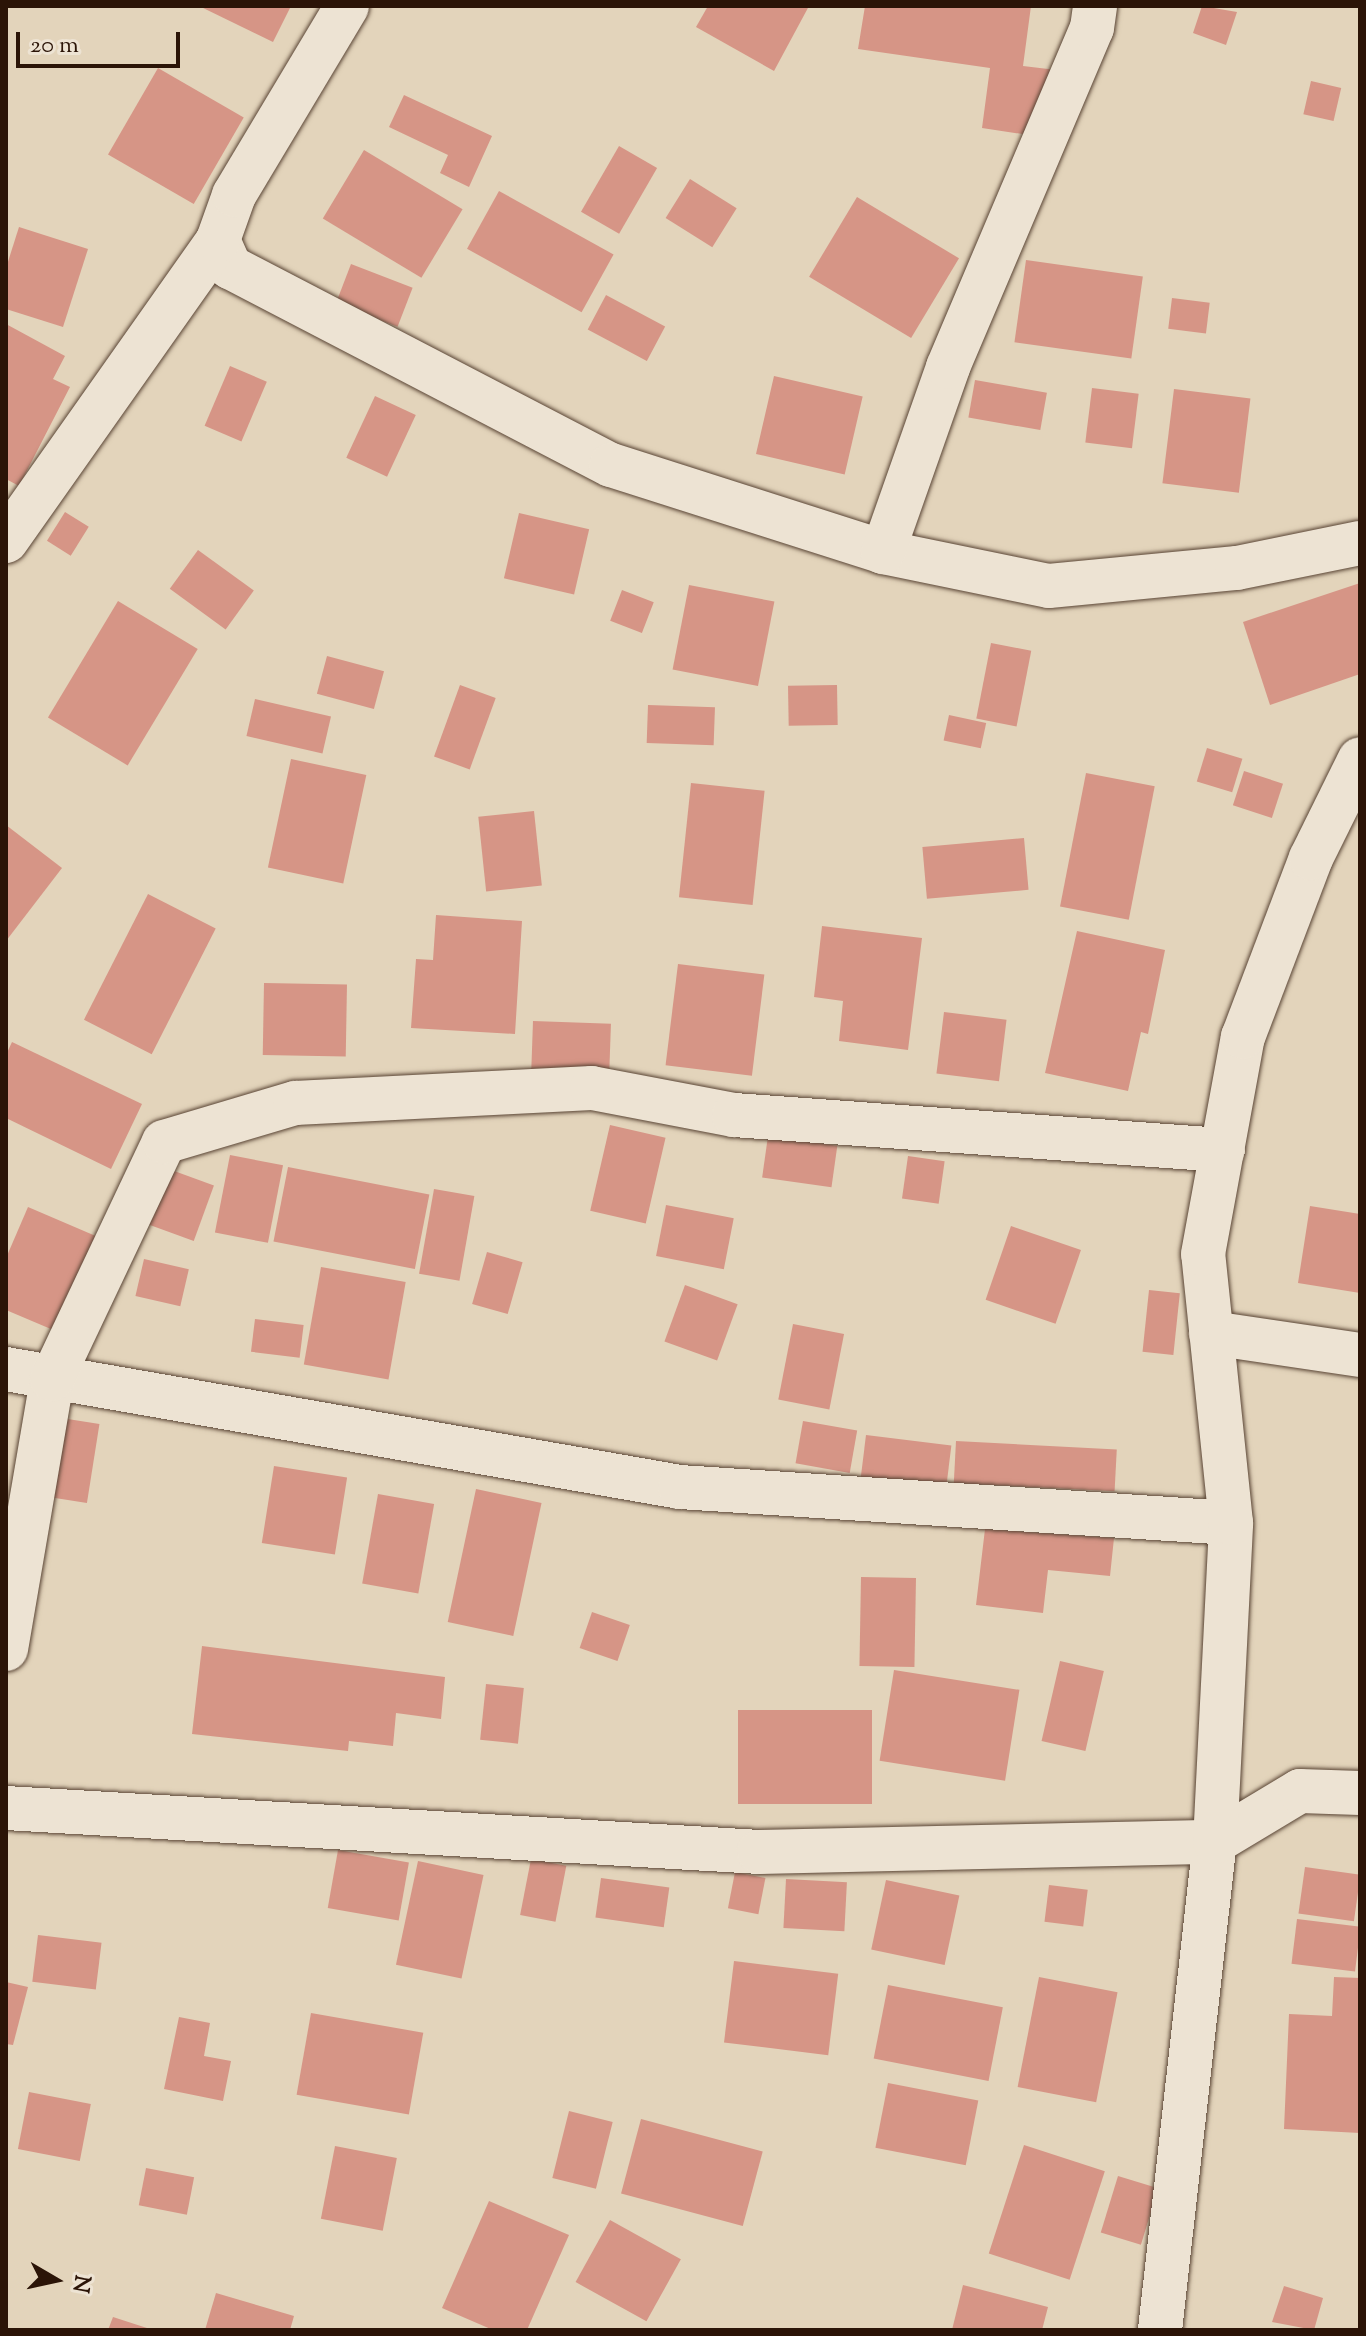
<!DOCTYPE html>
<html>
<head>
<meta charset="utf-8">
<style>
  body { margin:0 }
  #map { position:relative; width:1366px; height:2336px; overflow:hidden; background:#e3d4bb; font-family:"Sorts Mill Goudy",serif }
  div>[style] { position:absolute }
  .building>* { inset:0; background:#d69586; transform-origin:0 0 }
  .roads { filter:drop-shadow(0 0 2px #594434) drop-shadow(0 0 2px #594434) }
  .street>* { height:44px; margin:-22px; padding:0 22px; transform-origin:22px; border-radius:22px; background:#ede3d3 }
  span { translate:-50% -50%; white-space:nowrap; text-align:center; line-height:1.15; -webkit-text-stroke:6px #ede3d3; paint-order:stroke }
  .frame { position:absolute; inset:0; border:8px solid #2b1407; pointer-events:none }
  .north { position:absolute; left:16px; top:2240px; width:80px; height:80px; -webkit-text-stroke:6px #ede3d3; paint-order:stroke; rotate:99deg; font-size:22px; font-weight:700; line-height:32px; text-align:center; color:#2b1407 }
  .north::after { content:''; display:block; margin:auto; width:28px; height:36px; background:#2b1407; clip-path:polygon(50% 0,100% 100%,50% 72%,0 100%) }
  .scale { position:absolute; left:16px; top:32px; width:164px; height:36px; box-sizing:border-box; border:4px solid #2b1407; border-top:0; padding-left:10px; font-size:24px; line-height:28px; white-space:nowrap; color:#2b1407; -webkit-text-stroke:6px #ede3d3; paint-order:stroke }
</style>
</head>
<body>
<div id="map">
  <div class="building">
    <div style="clip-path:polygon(199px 6px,291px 6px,273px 42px)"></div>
    <div style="clip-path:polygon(708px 6px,809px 6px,774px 71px,696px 27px)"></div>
    <div style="clip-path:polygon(865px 6px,1031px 6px,1023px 66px,1065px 71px,1055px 139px,982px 128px,990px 68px,858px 49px)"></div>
    <div style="clip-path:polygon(1202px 6px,1237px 12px,1226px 45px,1193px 33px)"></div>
    <div style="left:158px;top:68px;width:99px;height:100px;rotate:30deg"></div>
    <div style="left:1311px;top:81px;width:31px;height:34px;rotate:13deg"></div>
    <div style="clip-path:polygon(404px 95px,492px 136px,469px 187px,440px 173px,448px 155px,389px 127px)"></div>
    <div style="left:619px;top:146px;width:44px;height:76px;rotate:30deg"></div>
    <div style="left:364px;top:150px;width:115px;height:80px;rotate:31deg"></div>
    <div style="left:690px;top:179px;width:55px;height:46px;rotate:32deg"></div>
    <div style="left:499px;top:191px;width:131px;height:66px;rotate:29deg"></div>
    <div style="left:857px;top:197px;width:119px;height:93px;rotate:31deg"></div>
    <div style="clip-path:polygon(19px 227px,88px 249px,63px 327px,6px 309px,6px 268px)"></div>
    <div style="left:1026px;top:260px;width:118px;height:83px;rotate:8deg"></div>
    <div style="left:351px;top:264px;width:66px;height:42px;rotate:21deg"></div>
    <div style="left:606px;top:295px;width:67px;height:39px;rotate:28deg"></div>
    <div style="left:1172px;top:298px;width:38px;height:31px;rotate:7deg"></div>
    <div style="clip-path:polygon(6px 324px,65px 356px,53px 379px,70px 387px,19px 486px,6px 479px)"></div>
    <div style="left:230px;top:366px;width:40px;height:65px;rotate:23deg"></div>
    <div style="left:774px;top:376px;width:91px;height:80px;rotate:13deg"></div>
    <div style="left:975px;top:380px;width:73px;height:38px;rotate:10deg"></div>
    <div style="left:1092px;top:388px;width:47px;height:55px;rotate:7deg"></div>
    <div style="left:1174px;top:389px;width:77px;height:95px;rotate:7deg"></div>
    <div style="left:375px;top:396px;width:45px;height:68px;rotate:25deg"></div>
    <div style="left:65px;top:512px;width:28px;height:34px;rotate:32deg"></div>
    <div style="left:519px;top:513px;width:72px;height:67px;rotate:13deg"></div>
    <div style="left:198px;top:550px;width:69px;height:48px;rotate:36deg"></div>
    <div style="clip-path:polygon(1360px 583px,1360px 674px,1270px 705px,1243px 622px)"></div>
    <div style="left:689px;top:585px;width:87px;height:86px;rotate:11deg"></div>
    <div style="left:622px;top:590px;width:34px;height:33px;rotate:21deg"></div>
    <div style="left:118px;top:601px;width:93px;height:136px;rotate:31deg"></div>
    <div style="left:991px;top:643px;width:41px;height:77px;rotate:11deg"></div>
    <div style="left:327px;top:656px;width:59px;height:39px;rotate:15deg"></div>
    <div style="left:460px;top:685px;width:38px;height:76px;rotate:20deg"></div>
    <div style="left:837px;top:685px;width:40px;height:49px;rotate:89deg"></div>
    <div style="left:255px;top:699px;width:78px;height:38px;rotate:13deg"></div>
    <div style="left:648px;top:705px;width:67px;height:38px;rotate:2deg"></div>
    <div style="left:949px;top:715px;width:38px;height:26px;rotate:12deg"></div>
    <div style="left:1207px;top:748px;width:37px;height:35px;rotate:17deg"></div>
    <div style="left:291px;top:759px;width:77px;height:111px;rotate:12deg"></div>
    <div style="left:1244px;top:771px;width:41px;height:36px;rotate:18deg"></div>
    <div style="left:1086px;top:773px;width:70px;height:136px;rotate:11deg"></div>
    <div style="left:691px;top:783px;width:74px;height:115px;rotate:6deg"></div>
    <div style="left:534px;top:811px;width:75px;height:56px;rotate:84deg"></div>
    <div style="clip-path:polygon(6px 825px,62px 868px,6px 941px)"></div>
    <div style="left:1024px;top:838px;width:52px;height:102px;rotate:85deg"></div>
    <div style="left:148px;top:894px;width:76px;height:141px;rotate:27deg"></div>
    <div style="clip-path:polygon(436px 915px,522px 921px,515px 1034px,411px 1028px,416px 959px,433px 960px)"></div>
    <div style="clip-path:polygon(822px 926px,922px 938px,908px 1050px,839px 1041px,843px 1001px,814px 997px)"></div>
    <div style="clip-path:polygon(1077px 931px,1165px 950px,1148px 1034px,1141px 1032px,1128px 1091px,1045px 1073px)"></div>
    <div style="left:678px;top:964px;width:87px;height:102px;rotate:7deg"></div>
    <div style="left:264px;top:983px;width:83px;height:72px;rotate:1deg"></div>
    <div style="left:944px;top:1012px;width:63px;height:62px;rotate:7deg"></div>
    <div style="left:533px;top:1021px;width:78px;height:50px;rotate:2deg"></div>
    <div style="clip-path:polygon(12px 1042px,142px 1104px,111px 1169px,6px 1118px,6px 1055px)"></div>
    <div style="left:610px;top:1125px;width:57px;height:88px;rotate:13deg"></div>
    <div style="left:768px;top:1136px;width:70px;height:42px;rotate:8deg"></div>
    <div style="left:230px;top:1155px;width:54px;height:79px;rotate:11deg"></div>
    <div style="left:908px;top:1156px;width:37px;height:43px;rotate:8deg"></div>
    <div style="left:288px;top:1167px;width:144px;height:76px;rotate:11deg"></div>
    <div style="left:166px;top:1168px;width:51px;height:59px;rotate:20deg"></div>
    <div style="left:434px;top:1189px;width:41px;height:86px;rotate:10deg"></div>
    <div style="left:666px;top:1205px;width:69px;height:52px;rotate:11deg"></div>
    <div style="clip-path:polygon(1310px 1206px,1360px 1214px,1360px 1293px,1298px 1283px)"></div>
    <div style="clip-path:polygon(28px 1207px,105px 1240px,65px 1335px,6px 1310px,6px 1258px)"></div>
    <div style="left:1011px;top:1226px;width:74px;height:78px;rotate:19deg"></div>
    <div style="left:487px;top:1252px;width:37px;height:54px;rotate:16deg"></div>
    <div style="left:144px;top:1259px;width:46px;height:38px;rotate:13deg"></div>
    <div style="left:321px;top:1267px;width:86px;height:99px;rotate:10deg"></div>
    <div style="left:685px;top:1285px;width:56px;height:60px;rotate:20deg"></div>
    <div style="left:1149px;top:1290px;width:31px;height:62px;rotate:6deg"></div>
    <div style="left:255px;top:1319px;width:49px;height:33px;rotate:7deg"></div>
    <div style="left:793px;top:1324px;width:52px;height:77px;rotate:11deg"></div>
    <div style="left:55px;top:1417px;width:45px;height:80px;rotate:9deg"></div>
    <div style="left:803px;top:1421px;width:55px;height:43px;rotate:10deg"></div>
    <div style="left:866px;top:1435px;width:86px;height:42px;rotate:7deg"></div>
    <div style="left:956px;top:1441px;width:161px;height:42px;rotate:3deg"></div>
    <div style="left:274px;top:1466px;width:74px;height:78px;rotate:9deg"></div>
    <div style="left:476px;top:1489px;width:67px;height:136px;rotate:12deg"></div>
    <div style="left:378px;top:1494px;width:57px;height:91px;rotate:10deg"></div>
    <div style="clip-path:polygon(985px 1529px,1114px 1538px,1110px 1576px,1048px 1570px,1043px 1613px,976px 1605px)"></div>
    <div style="left:861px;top:1577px;width:55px;height:89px;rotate:1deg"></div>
    <div style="left:592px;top:1612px;width:40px;height:38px;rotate:19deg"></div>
    <div style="clip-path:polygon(202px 1646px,445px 1677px,441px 1719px,396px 1713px,393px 1746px,349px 1741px,348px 1751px,192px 1734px)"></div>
    <div style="left:1060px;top:1661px;width:45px;height:82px;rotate:13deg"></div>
    <div style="left:894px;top:1670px;width:127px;height:92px;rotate:9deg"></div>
    <div style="left:486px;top:1684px;width:38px;height:56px;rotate:6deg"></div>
    <div style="left:872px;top:1710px;width:94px;height:134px;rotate:90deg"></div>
    <div style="left:338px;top:1850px;width:72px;height:59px;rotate:10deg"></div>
    <div style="left:531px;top:1859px;width:36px;height:57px;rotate:11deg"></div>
    <div style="left:418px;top:1861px;width:67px;height:106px;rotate:12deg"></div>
    <div style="left:1305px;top:1867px;width:56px;height:47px;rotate:8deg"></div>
    <div style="left:735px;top:1872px;width:31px;height:37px;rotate:11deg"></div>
    <div style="left:601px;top:1878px;width:69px;height:40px;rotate:8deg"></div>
    <div style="left:786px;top:1879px;width:61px;height:49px;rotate:3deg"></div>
    <div style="left:886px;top:1880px;width:75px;height:71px;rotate:12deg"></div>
    <div style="left:1049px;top:1885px;width:39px;height:37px;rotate:7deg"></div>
    <div style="left:1297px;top:1919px;width:64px;height:45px;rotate:7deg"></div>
    <div style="left:38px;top:1935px;width:64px;height:47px;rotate:7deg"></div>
    <div style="left:734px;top:1961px;width:105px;height:82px;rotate:7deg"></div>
    <div style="left:1039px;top:1977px;width:80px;height:112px;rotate:11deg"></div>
    <div style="clip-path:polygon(1334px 1977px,1360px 1978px,1360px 2133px,1284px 2129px,1289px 2014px,1332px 2016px)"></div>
    <div style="clip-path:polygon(6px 1982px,28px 1987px,13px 2045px,6px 2044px)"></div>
    <div style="left:888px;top:1985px;width:117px;height:75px;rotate:11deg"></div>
    <div style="left:311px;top:2013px;width:114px;height:83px;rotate:10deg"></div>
    <div style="clip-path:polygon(179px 2017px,210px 2023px,204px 2056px,231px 2061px,223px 2101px,164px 2089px)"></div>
    <div style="left:888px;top:2083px;width:92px;height:66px;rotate:11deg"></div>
    <div style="left:29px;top:2092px;width:63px;height:58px;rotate:11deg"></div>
    <div style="left:569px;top:2111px;width:45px;height:69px;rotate:14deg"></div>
    <div style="left:641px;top:2119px;width:126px;height:77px;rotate:15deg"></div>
    <div style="left:1024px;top:2145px;width:85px;height:114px;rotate:18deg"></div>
    <div style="left:335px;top:2146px;width:63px;height:74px;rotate:11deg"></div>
    <div style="left:146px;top:2168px;width:49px;height:38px;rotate:11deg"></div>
    <div style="left:1118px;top:2176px;width:42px;height:59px;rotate:17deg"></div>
    <div style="clip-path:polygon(489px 2201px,569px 2235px,527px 2330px,493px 2330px,442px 2308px)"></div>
    <div style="left:610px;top:2220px;width:81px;height:71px;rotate:29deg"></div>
    <div style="clip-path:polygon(963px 2285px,1048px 2307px,1042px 2330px,952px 2330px)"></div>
    <div style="clip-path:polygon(1284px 2286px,1323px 2298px,1314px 2330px,1272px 2322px)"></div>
    <div style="clip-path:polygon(216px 2293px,294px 2316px,290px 2330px,205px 2330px)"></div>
    <div style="clip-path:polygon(113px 2317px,150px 2329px,150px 2330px,108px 2330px)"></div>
  </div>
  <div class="roads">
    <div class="street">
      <div style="left:218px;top:240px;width:30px;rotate:66deg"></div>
      <div style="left:230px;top:267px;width:429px;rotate:27.5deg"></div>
      <div style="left:611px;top:465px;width:286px;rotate:17.7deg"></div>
      <div style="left:883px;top:552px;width:169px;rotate:11.6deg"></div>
      <div style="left:1049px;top:586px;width:189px;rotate:-5.5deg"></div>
      <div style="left:1237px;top:568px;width:126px;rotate:-11.5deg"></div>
      <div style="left:6px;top:541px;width:368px;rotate:-54.8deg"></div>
      <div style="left:218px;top:240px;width:48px;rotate:-70.4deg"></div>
      <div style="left:234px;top:195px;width:220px;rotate:-59.1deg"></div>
      <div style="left:883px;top:552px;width:196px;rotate:-70.6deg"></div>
      <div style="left:948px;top:367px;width:368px;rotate:-67deg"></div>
      <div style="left:1092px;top:28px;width:22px;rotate:-82deg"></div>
      <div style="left:1211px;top:1333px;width:151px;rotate:8.4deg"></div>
      <div style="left:6px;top:1369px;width:684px;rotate:9.93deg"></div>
      <div style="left:680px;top:1487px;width:552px;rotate:3.74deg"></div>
      <div style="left:6px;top:1649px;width:274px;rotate:-80.3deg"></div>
      <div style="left:52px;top:1379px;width:262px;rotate:-64.7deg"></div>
      <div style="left:164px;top:1142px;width:137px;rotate:-16.6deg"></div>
      <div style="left:295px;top:1103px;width:297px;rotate:-2.9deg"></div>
      <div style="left:592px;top:1088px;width:145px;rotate:10.8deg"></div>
      <div style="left:734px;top:1115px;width:490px;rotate:4.1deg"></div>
      <div style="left:6px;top:1808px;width:754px;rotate:3.34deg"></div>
      <div style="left:759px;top:1852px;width:456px;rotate:-1.3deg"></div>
      <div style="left:1215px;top:1842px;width:99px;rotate:-31deg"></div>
      <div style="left:1300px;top:1791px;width:60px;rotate:1.9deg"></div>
      <div style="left:1160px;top:2330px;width:491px;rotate:-83.6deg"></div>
      <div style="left:1215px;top:1842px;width:319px;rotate:-87.1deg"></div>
      <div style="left:1231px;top:1523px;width:270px;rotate:-95.9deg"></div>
      <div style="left:1203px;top:1254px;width:221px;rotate:-79.6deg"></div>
      <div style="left:1243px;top:1037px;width:191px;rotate:-69.2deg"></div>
      <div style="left:1311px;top:858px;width:110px;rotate:-63.7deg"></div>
    </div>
  </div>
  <div class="frame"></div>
  <div class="north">N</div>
  <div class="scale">20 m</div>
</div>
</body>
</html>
